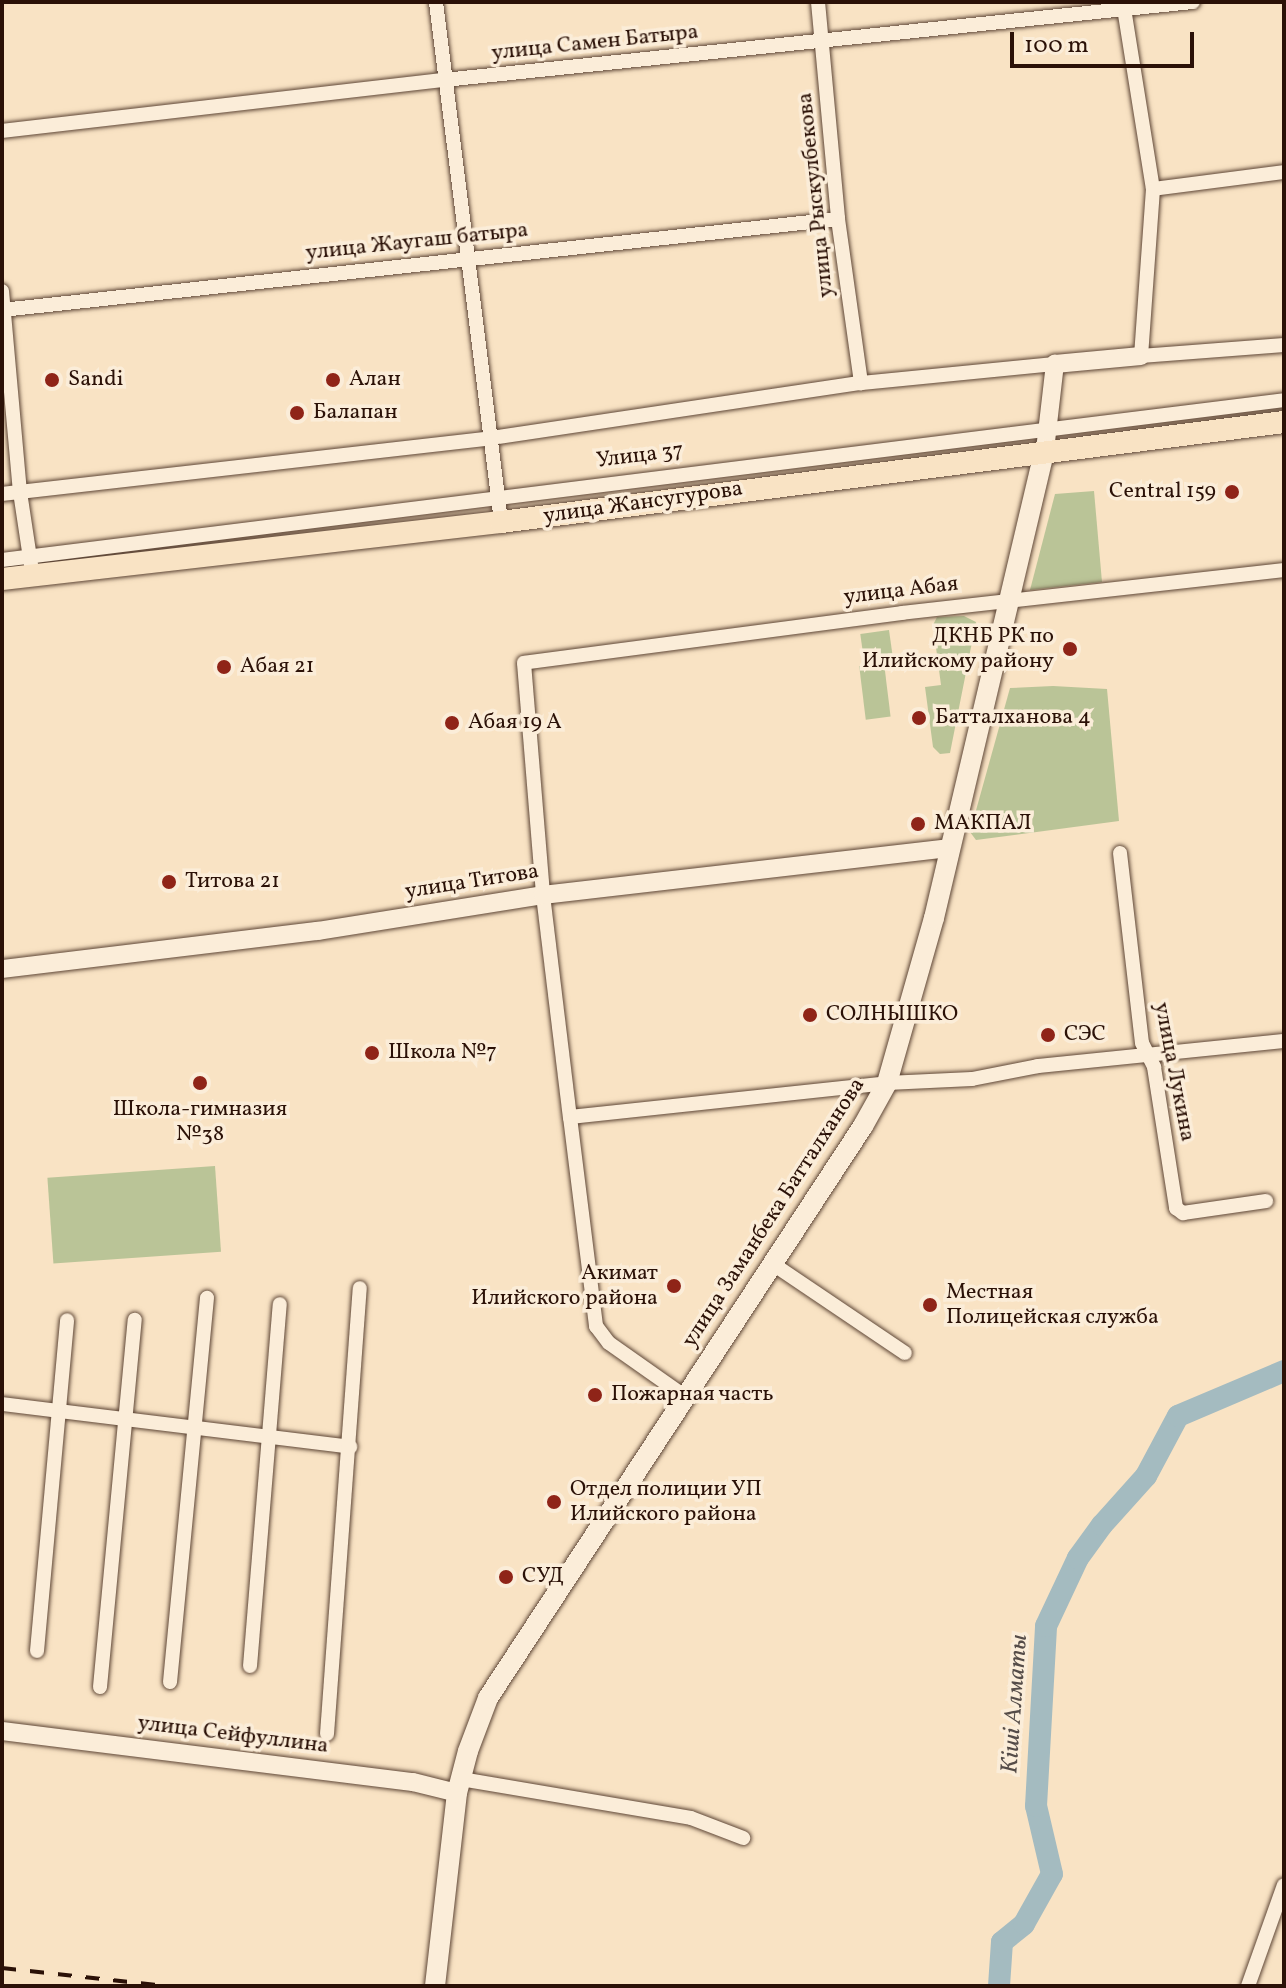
<!DOCTYPE html>
<html>
<head>
<meta charset="utf-8">
<style>
  body { margin:0 }
  #map { position:relative; width:1286px; height:1988px; overflow:hidden; background:#f9e3c4; font-family:Vollkorn,serif }
  div>[style] { position:absolute }
  .green>* { inset:0; background:#bac497; transform-origin:0 0 }
  .river>* { height:22px; margin:-11px; padding:0 11px; transform-origin:11px; border-radius:11px; background:#a4bbc0 }
  .roads { filter:drop-shadow(0 0 2px #5e4636) drop-shadow(0 0 2px #5e4636) }
  .minor>* { height:14px; margin:-7px; padding:0 7px; transform-origin:7px; border-radius:7px; background:#fbedd9 }
  .tertiary>* { height:18px; margin:-9px; padding:0 9px; transform-origin:9px; border-radius:9px; background:#fbedd9 }
  .secondary>* { height:20px; margin:-10px; padding:0 10px; transform-origin:10px; border-radius:10px; background:#fbedd9 }
  .primary>* { height:22px; margin:-11px; padding:0 11px; transform-origin:11px; border-radius:11px; background:#f9e3c4 }
  .rail>* { height:4px; margin-top:-2px; transform-origin:0; background:repeating-linear-gradient(90deg,#2b1107 0 14px,transparent 0 28px) }
  .dots>* { width:22px; height:22px; translate:-50% -50%; box-sizing:border-box; border:4px solid #fbedd9; border-radius:50% }
  span { translate:-50% -50%; white-space:nowrap; text-align:center; line-height:1.15; -webkit-text-stroke:7px #fbedd9; paint-order:stroke }
  .street-label { font-size:22px; color:#2b1107 }
  .poi-label { font-size:22px; color:#2b1107 }
  .left { translate:0 -50%; text-align:left }
  .right { translate:-100% -50%; text-align:right }
  .water-label { font-size:24px; color:#554c48; font-style:italic }
  .frame { position:absolute; inset:0; border:4px solid #2b1107; pointer-events:none }
  .scale { position:absolute; left:1010px; top:32px; width:184px; height:36px; box-sizing:border-box; border:4px solid #2b1107; border-top:0; padding-left:10px; font-size:24px; line-height:28px; white-space:nowrap; color:#2b1107; -webkit-text-stroke:6px #fbedd9; paint-order:stroke }
</style>
</head>
<body>
<div id="map">
  <div class="green">
    <div style="clip-path:polygon(1094px 491px,1102px 582px,1030px 590px,1055px 494px)"></div>
    <div style="clip-path:polygon(964px 616px,976px 622px,950px 753px,940px 754px,933px 747px,925px 687px,941px 685px,933px 625px,937px 617px)"></div>
    <div style="left:889px;top:630px;width:28px;height:29px;rotate:82deg"></div>
    <div style="left:884px;top:663px;width:54px;height:25px;rotate:83deg"></div>
    <div style="clip-path:polygon(1053px 686px,1107px 689px,1119px 821px,976px 840px,970px 832px,1010px 688px)"></div>
    <div style="left:215px;top:1166px;width:86px;height:168px;rotate:86deg"></div>
  </div>
  <div class="river">
    <div style="left:999px;top:1986px;width:44px;rotate:-86.1deg"></div>
    <div style="left:1002px;top:1942px;width:28px;rotate:-39deg"></div>
    <div style="left:1024px;top:1924px;width:57px;rotate:-60.8deg"></div>
    <div style="left:1052px;top:1874px;width:70px;rotate:-103.2deg"></div>
    <div style="left:1036px;top:1806px;width:180px;rotate:-86.8deg"></div>
    <div style="left:1046px;top:1626px;width:75px;rotate:-64.8deg"></div>
    <div style="left:1078px;top:1558px;width:41px;rotate:-54deg"></div>
    <div style="left:1102px;top:1525px;width:66px;rotate:-48.1deg"></div>
    <div style="left:1146px;top:1476px;width:68px;rotate:-61.9deg"></div>
    <div style="left:1178px;top:1416px;width:115px;rotate:-23deg"></div>
  </div>
  <div class="roads">
    <div class="minor">
      <div style="left:436px;top:2px;width:524px;rotate:82.87deg"></div>
      <div style="left:818px;top:2px;width:218px;rotate:84.7deg"></div>
      <div style="left:838px;top:219px;width:166px;rotate:82deg"></div>
      <div style="left:1123px;top:2px;width:189px;rotate:80.9deg"></div>
      <div style="left:1153px;top:189px;width:167px;rotate:94.1deg"></div>
      <div style="left:1141px;top:356px;width:143px;rotate:-4.4deg"></div>
      <div style="left:2px;top:131px;width:445px;rotate:-6.6deg"></div>
      <div style="left:444px;top:80px;width:753px;rotate:-5.95deg"></div>
      <div style="left:1153px;top:189px;width:132px;rotate:-7.4deg"></div>
      <div style="left:2px;top:291px;width:202px;rotate:84.9deg"></div>
      <div style="left:20px;top:492px;width:74px;rotate:81.4deg"></div>
      <div style="left:2px;top:310px;width:841px;rotate:-6.21deg"></div>
      <div style="left:2px;top:494px;width:492px;rotate:-6.5deg"></div>
      <div style="left:491px;top:438px;width:374px;rotate:-8.5deg"></div>
      <div style="left:861px;top:383px;width:195px;rotate:-5.6deg"></div>
      <div style="left:2px;top:560px;width:1292px;rotate:-7.11deg"></div>
      <div style="left:1284px;top:570px;width:384px;rotate:173.6deg"></div>
      <div style="left:902px;top:613px;width:381px;rotate:172.5deg"></div>
      <div style="left:524px;top:663px;width:233px;rotate:85.3deg"></div>
      <div style="left:543px;top:895px;width:224px;rotate:83.1deg"></div>
      <div style="left:570px;top:1117px;width:319px;rotate:-6.1deg"></div>
      <div style="left:887px;top:1083px;width:85px;rotate:-2.7deg"></div>
      <div style="left:972px;top:1079px;width:67px;rotate:-11.1deg"></div>
      <div style="left:1038px;top:1066px;width:247px;rotate:-5.8deg"></div>
      <div style="left:1120px;top:853px;width:191px;rotate:83.4deg"></div>
      <div style="left:1142px;top:1043px;width:27px;rotate:63deg"></div>
      <div style="left:1154px;top:1067px;width:143px;rotate:81.1deg"></div>
      <div style="left:1176px;top:1208px;width:9px;rotate:36deg"></div>
      <div style="left:1183px;top:1213px;width:84px;rotate:-8.2deg"></div>
      <div style="left:570px;top:1117px;width:211px;rotate:82.9deg"></div>
      <div style="left:596px;top:1326px;width:21px;rotate:53deg"></div>
      <div style="left:609px;top:1343px;width:92px;rotate:35.2deg"></div>
      <div style="left:773px;top:1264px;width:159px;rotate:34deg"></div>
      <div style="left:2px;top:1404px;width:351px;rotate:7deg"></div>
      <div style="left:37px;top:1651px;width:332px;rotate:-84.8deg"></div>
      <div style="left:250px;top:1666px;width:363px;rotate:-85.3deg"></div>
      <div style="left:170px;top:1682px;width:386px;rotate:-84.5deg"></div>
      <div style="left:100px;top:1687px;width:369px;rotate:-84.6deg"></div>
      <div style="left:327px;top:1734px;width:447px;rotate:-85.8deg"></div>
      <div style="left:461px;top:1779px;width:233px;rotate:9.6deg"></div>
      <div style="left:691px;top:1818px;width:56px;rotate:21deg"></div>
      <div style="left:1248px;top:1986px;width:107px;rotate:-70.4deg"></div>
    </div>
    <div class="tertiary">
      <div style="left:1045px;top:450px;width:87px;rotate:-83.4deg"></div>
      <div style="left:1055px;top:364px;width:86px;rotate:-5.3deg"></div>
      <div style="left:2px;top:969px;width:318px;rotate:-6.9deg"></div>
      <div style="left:318px;top:931px;width:228px;rotate:-9.1deg"></div>
      <div style="left:543px;top:895px;width:410px;rotate:-6.6deg"></div>
      <div style="left:2px;top:1731px;width:414px;rotate:7.1deg"></div>
      <div style="left:413px;top:1782px;width:45px;rotate:14deg"></div>
    </div>
    <div class="secondary">
      <div style="left:435px;top:1986px;width:194px;rotate:-83.5deg"></div>
      <div style="left:457px;top:1793px;width:43px;rotate:-75.3deg"></div>
      <div style="left:468px;top:1751px;width:57px;rotate:-69.3deg"></div>
      <div style="left:488px;top:1698px;width:684px;rotate:-56.75deg"></div>
      <div style="left:863px;top:1126px;width:49px;rotate:-60.8deg"></div>
      <div style="left:887px;top:1083px;width:172px;rotate:-74.1deg"></div>
      <div style="left:934px;top:918px;width:481px;rotate:-76.7deg"></div>
    </div>
    <div class="primary">
      <div style="left:2px;top:579px;width:502px;rotate:-6.52deg"></div>
      <div style="left:501px;top:522px;width:789px;rotate:-7.28deg"></div>
    </div>
  </div>
  <div class="rail">
    <div style="left:2px;top:1968px;width:165px;rotate:6.3deg"></div>
  </div>
  <div class="dots">
    <div style="left:52px;top:380px;background:#8f2418"></div>
    <div style="left:333px;top:380px;background:#8f2418"></div>
    <div style="left:297px;top:413px;background:#8f2418"></div>
    <div style="left:1232px;top:492px;background:#8f2418"></div>
    <div style="left:1070px;top:649px;background:#8f2418"></div>
    <div style="left:224px;top:667px;background:#8f2418"></div>
    <div style="left:919px;top:718px;background:#8f2418"></div>
    <div style="left:452px;top:723px;background:#8f2418"></div>
    <div style="left:918px;top:824px;background:#8f2418"></div>
    <div style="left:169px;top:882px;background:#8f2418"></div>
    <div style="left:810px;top:1015px;background:#8f2418"></div>
    <div style="left:1048px;top:1035px;background:#8f2418"></div>
    <div style="left:372px;top:1053px;background:#8f2418"></div>
    <div style="left:200px;top:1083px;background:#8f2418"></div>
    <div style="left:674px;top:1286px;background:#8f2418"></div>
    <div style="left:930px;top:1305px;background:#8f2418"></div>
    <div style="left:595px;top:1395px;background:#8f2418"></div>
    <div style="left:554px;top:1502px;background:#8f2418"></div>
    <div style="left:506px;top:1577px;background:#8f2418"></div>
  </div>
  <div class="street-label">
    <span style="left:595px;top:43px;rotate:-6deg">улица Самен Батыра</span>
    <span style="left:816px;top:195px;rotate:-96deg">улица Рыскулбекова</span>
    <span style="left:417px;top:242px;rotate:-6deg">улица Жаугаш батыра</span>
    <span style="left:640px;top:456px;rotate:-7deg">Улица 37</span>
    <span style="left:643px;top:503px;rotate:-8deg">улица Жансугурова</span>
    <span style="left:901px;top:591px;rotate:-7deg">улица Абая</span>
    <span style="left:472px;top:882px;rotate:-9deg">улица Титова</span>
    <span style="left:1174px;top:1072px;rotate:79deg">улица Лукина</span>
    <span style="left:774px;top:1213px;rotate:-57deg">улица Заманбека Батталханова</span>
    <span style="left:233px;top:1735px;rotate:7deg">улица Сейфуллина</span>
  </div>
  <div class="poi-label">
    <span class="left" style="left:68px;top:380px">Sandi</span>
    <span class="left" style="left:349px;top:380px">Алан</span>
    <span class="left" style="left:313px;top:413px">Балапан</span>
    <span class="right" style="left:1216px;top:492px">Central 159</span>
    <span class="right" style="left:1054px;top:649px">ДКНБ РК по<br>Илийскому району</span>
    <span class="left" style="left:240px;top:667px">Абая 21</span>
    <span class="left" style="left:935px;top:718px">Батталханова 4</span>
    <span class="left" style="left:468px;top:723px">Абая 19 А</span>
    <span class="left" style="left:934px;top:824px">МАКПАЛ</span>
    <span class="left" style="left:185px;top:882px">Титова 21</span>
    <span class="left" style="left:826px;top:1015px">СОЛНЫШКО</span>
    <span class="left" style="left:1064px;top:1035px">СЭС</span>
    <span class="left" style="left:388px;top:1053px">Школа №7</span>
    <span style="left:200px;top:1122px">Школа-гимназия<br>№38</span>
    <span class="right" style="left:658px;top:1286px">Акимат<br>Илийского района</span>
    <span class="left" style="left:946px;top:1305px">Местная<br>Полицейская служба</span>
    <span class="left" style="left:611px;top:1395px">Пожарная часть</span>
    <span class="left" style="left:570px;top:1502px">Отдел полиции УП<br>Илийского района</span>
    <span class="left" style="left:522px;top:1577px">СУД</span>
  </div>
  <div class="water-label">
    <span style="left:1016px;top:1704px;rotate:-86deg">Кіші Алматы</span>
  </div>
  <div class="frame"></div>
  <div class="scale">100 m</div>
</div>
</body>
</html>
